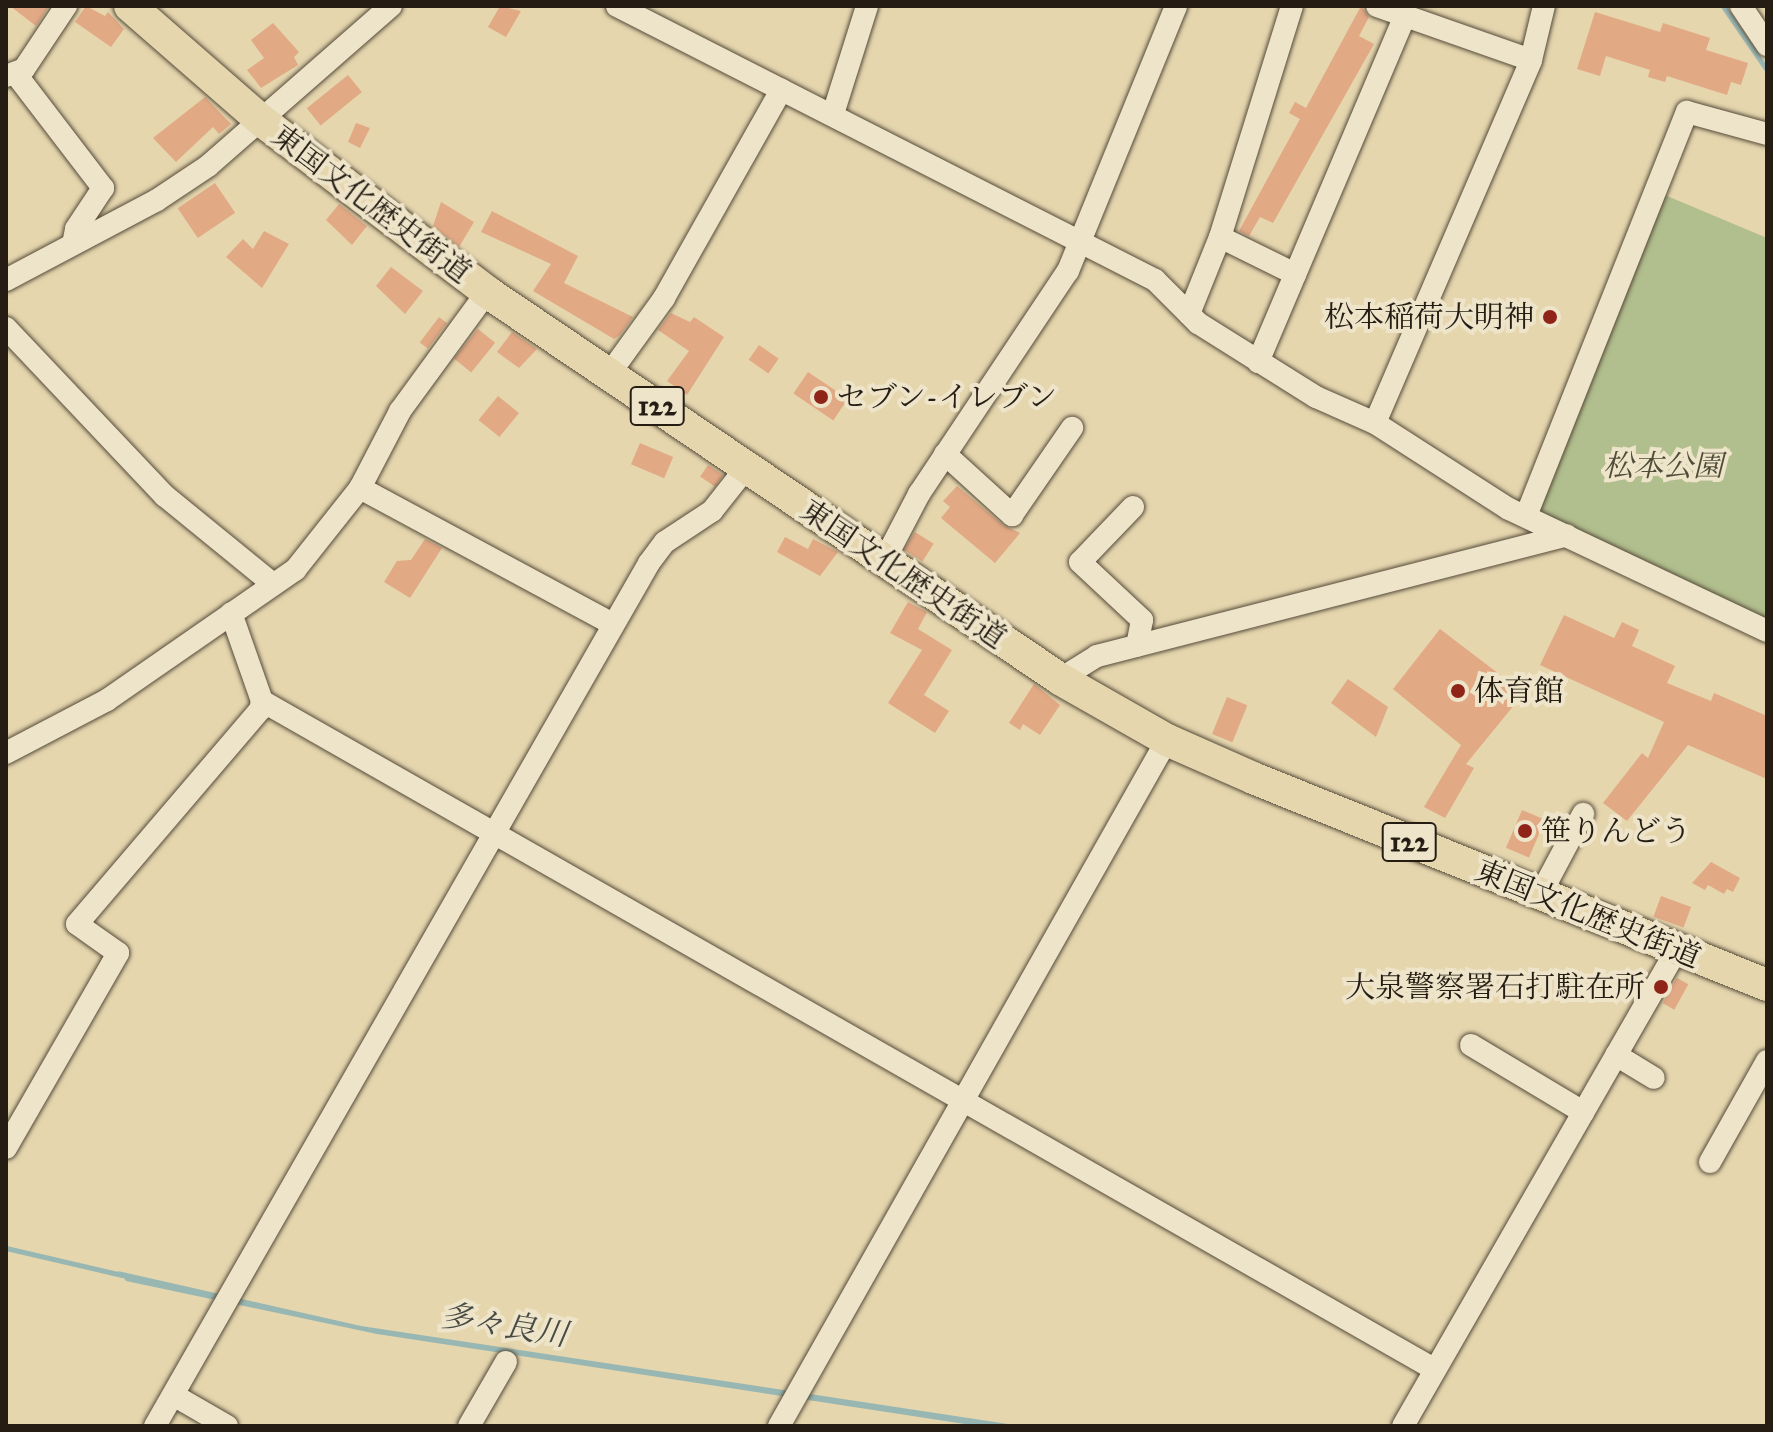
<!DOCTYPE html>
<html>
<head>
<meta charset="utf-8">
<style>
  body { margin:0 }
  #map { position:relative; width:1773px; height:1432px; overflow:hidden; background:#e5d6ae; font-family:"IM FELL Great Primer","Noto Serif JP",serif }
  div>[style] { position:absolute }
  .green>* { inset:0; background:#b1be8d }
  .water>* { inset:0; background:#98b7b3 }
  .stream>* { height:5px; margin:-2.5px; padding:0 2.5px; transform-origin:2.5px; border-radius:2.5px; background:#98b7b3 }
  .building>* { inset:0; background:#e2a985; transform-origin:0 0 }
  .roads { filter:drop-shadow(0 0 2px #554b3a) drop-shadow(0 0 2px #554b3a) }
  .minor>* { height:22px; margin:-11px; padding:0 11px; transform-origin:11px; border-radius:11px; background:#eee4ca }
  .highway>* { height:32px; margin:-16px; padding:0 16px; transform-origin:16px; border-radius:16px; background:#e5d6ae }
  .dots>* { width:22px; height:22px; translate:-50% -50%; box-sizing:border-box; border:4px solid #eee4ca; border-radius:50% }
  span { translate:-50% -50%; white-space:nowrap; text-align:center; line-height:1.15; -webkit-text-stroke:8px #eee4ca; paint-order:stroke }
  .shield-label span { padding:2px 6px; background:#eee4ca; border:2px solid; border-radius:6px; -webkit-text-stroke-width:0 }
  .shield-label { font-size:28px; color:#251d14; font-weight:700 }
  .street-label { font-size:30px; color:#251d14 }
  .poi-label { font-size:30px; color:#251d14 }
  .right { translate:-100% -50%; text-align:right }
  .left { translate:0 -50%; text-align:left }
  .park-label { font-size:30px; color:#4f4d38; font-style:italic }
  .water-label { font-size:32px; color:#484b44; font-style:italic }
  .frame { position:absolute; inset:0; border:8px solid #251d14; pointer-events:none }
</style>
</head>
<body>
<div id="map">
  <div class="green">
    <div style="clip-path:polygon(1660px 193px,1767px 238px,1767px 631px,1531px 518px)"></div>
  </div>
  <div class="water">
    <div style="clip-path:polygon(118px 1271px,361px 1326px,1021px 1426px,978px 1426px,377px 1334px,126px 1281px)"></div>
  </div>
  <div class="stream">
    <div style="left:1723px;top:6px;width:78px;rotate:55.5deg"></div>
    <div style="left:6px;top:1248px;width:119px;rotate:13.1deg"></div>
  </div>
  <div class="building">
    <div style="clip-path:polygon(10px 6px,49px 6px,36px 26px)"></div>
    <div style="clip-path:polygon(86px 6px,105px 16px,108px 12px,124px 29px,111px 47px,75px 22px)"></div>
    <div style="clip-path:polygon(500px 6px,521px 11px,506px 37px,488px 27px)"></div>
    <div style="clip-path:polygon(1361px 6px,1369px 17px,1359px 36px,1374px 44px,1273px 223px,1260px 217px,1249px 236px,1239px 231px,1300px 119px,1289px 113px,1295px 102px,1306px 108px)"></div>
    <div style="clip-path:polygon(1595px 12px,1660px 32px,1663px 23px,1710px 38px,1706px 50px,1748px 63px,1741px 85px,1731px 82px,1727px 95px,1667px 76px,1665px 82px,1648px 77px,1650px 70px,1606px 56px,1600px 76px,1577px 69px)"></div>
    <div style="clip-path:polygon(273px 23px,299px 52px,294px 57px,298px 65px,261px 88px,247px 70px,264px 58px,251px 40px)"></div>
    <div style="left:348px;top:75px;width:22px;height:53px;rotate:51deg"></div>
    <div style="clip-path:polygon(205px 97px,231px 124px,219px 134px,213px 127px,176px 162px,153px 138px)"></div>
    <div style="clip-path:polygon(356px 123px,370px 128px,360px 148px,348px 142px)"></div>
    <div style="left:215px;top:183px;width:36px;height:45px;rotate:56deg"></div>
    <div style="clip-path:polygon(441px 202px,474px 222px,459px 247px,433px 226px)"></div>
    <div style="clip-path:polygon(339px 204px,367px 226px,352px 245px,326px 220px)"></div>
    <div style="clip-path:polygon(492px 211px,578px 256px,564px 283px,633px 317px,620px 335px,614px 339px,533px 291px,551px 264px,481px 232px)"></div>
    <div style="clip-path:polygon(264px 231px,289px 244px,262px 288px,226px 257px,243px 239px,253px 249px)"></div>
    <div style="clip-path:polygon(391px 267px,423px 291px,405px 314px,376px 286px)"></div>
    <div style="clip-path:polygon(671px 313px,690px 322px,694px 317px,724px 337px,687px 395px,667px 381px,689px 351px,658px 330px)"></div>
    <div style="left:439px;top:317px;width:10px;height:32px;rotate:37deg"></div>
    <div style="left:478px;top:329px;width:22px;height:38px;rotate:39deg"></div>
    <div style="clip-path:polygon(512px 332px,537px 349px,519px 368px,497px 352px)"></div>
    <div style="left:759px;top:345px;width:24px;height:18px;rotate:35deg"></div>
    <div style="left:808px;top:372px;width:48px;height:26px;rotate:34deg"></div>
    <div style="left:498px;top:396px;width:27px;height:31px;rotate:39deg"></div>
    <div style="left:640px;top:443px;width:36px;height:23px;rotate:23deg"></div>
    <div style="left:708px;top:465px;width:18px;height:14px;rotate:34deg"></div>
    <div style="clip-path:polygon(957px 486px,1003px 525px,1020px 533px,995px 563px,941px 518px,950px 507px,943px 501px)"></div>
    <div style="left:915px;top:532px;width:22px;height:21px;rotate:32deg"></div>
    <div style="clip-path:polygon(785px 537px,808px 549px,813px 539px,838px 552px,820px 576px,777px 552px)"></div>
    <div style="clip-path:polygon(425px 539px,442px 548px,410px 598px,384px 582px,397px 561px,411px 560px)"></div>
    <div style="clip-path:polygon(908px 602px,927px 612px,918px 629px,952px 650px,924px 695px,949px 711px,935px 733px,888px 703px,922px 650px,890px 633px)"></div>
    <div style="clip-path:polygon(1564px 615px,1614px 638px,1622px 622px,1639px 630px,1632px 646px,1675px 666px,1667px 683px,1711px 701px,1714px 693px,1767px 716px,1767px 779px,1688px 745px,1627px 821px,1603px 803px,1642px 753px,1648px 758px,1664px 722px,1540px 665px)"></div>
    <div style="clip-path:polygon(1440px 629px,1524px 693px,1466px 764px,1474px 768px,1445px 818px,1424px 807px,1461px 745px,1393px 689px)"></div>
    <div style="clip-path:polygon(1348px 679px,1388px 707px,1376px 737px,1331px 703px)"></div>
    <div style="clip-path:polygon(1034px 684px,1060px 705px,1040px 735px,1023px 724px,1020px 730px,1009px 723px)"></div>
    <div style="left:1227px;top:697px;width:22px;height:40px;rotate:22deg"></div>
    <div style="left:1522px;top:810px;width:25px;height:41px;rotate:23deg"></div>
    <div style="clip-path:polygon(1711px 862px,1740px 878px,1733px 892px,1727px 889px,1724px 894px,1708px 885px,1705px 890px,1692px 883px)"></div>
    <div style="left:1661px;top:896px;width:32px;height:22px;rotate:20deg"></div>
    <div style="left:1677px;top:978px;width:13px;height:29px;rotate:29deg"></div>
  </div>
  <div class="roads">
    <div class="minor">
      <div style="left:617px;top:6px;width:604px;rotate:26.99deg"></div>
      <div style="left:1155px;top:280px;width:61px;rotate:45deg"></div>
      <div style="left:1198px;top:323px;width:139px;rotate:32.1deg"></div>
      <div style="left:1316px;top:397px;width:64px;rotate:23.8deg"></div>
      <div style="left:1375px;top:423px;width:159px;rotate:32.7deg"></div>
      <div style="left:1509px;top:509px;width:285px;rotate:25.3deg"></div>
      <div style="left:1292px;top:6px;width:242px;rotate:107.3deg"></div>
      <div style="left:1220px;top:237px;width:84px;rotate:26.3deg"></div>
      <div style="left:1377px;top:6px;width:163px;rotate:19.3deg"></div>
      <div style="left:1741px;top:6px;width:47px;rotate:56.3deg"></div>
      <div style="left:15px;top:73px;width:145px;rotate:52.6deg"></div>
      <div style="left:103px;top:188px;width:49px;rotate:123.4deg"></div>
      <div style="left:76px;top:229px;width:15px;rotate:101deg"></div>
      <div style="left:6px;top:76px;width:19px;rotate:-21deg"></div>
      <div style="left:24px;top:69px;width:76px;rotate:-56.3deg"></div>
      <div style="left:833px;top:114px;width:113px;rotate:-72.5deg"></div>
      <div style="left:6px;top:280px;width:171px;rotate:-27.9deg"></div>
      <div style="left:157px;top:200px;width:61px;rotate:-33.7deg"></div>
      <div style="left:208px;top:166px;width:243px;rotate:-41.2deg"></div>
      <div style="left:1189px;top:314px;width:83px;rotate:-68.1deg"></div>
      <div style="left:6px;top:328px;width:231px;rotate:46.6deg"></div>
      <div style="left:165px;top:496px;width:139px;rotate:39.2deg"></div>
      <div style="left:1258px;top:362px;width:376px;rotate:-67deg"></div>
      <div style="left:610px;top:373px;width:92px;rotate:-54.2deg"></div>
      <div style="left:664px;top:298px;width:239px;rotate:-60.6deg"></div>
      <div style="left:1375px;top:423px;width:395px;rotate:-66.7deg"></div>
      <div style="left:1531px;top:60px;width:56px;rotate:-76.5deg"></div>
      <div style="left:945px;top:454px;width:91px;rotate:42.3deg"></div>
      <div style="left:1012px;top:515px;width:106px;rotate:-55.4deg"></div>
      <div style="left:360px;top:488px;width:287px;rotate:28.3deg"></div>
      <div style="left:1133px;top:507px;width:76px;rotate:133.9deg"></div>
      <div style="left:1080px;top:562px;width:85px;rotate:43.1deg"></div>
      <div style="left:1142px;top:620px;width:26px;rotate:101deg"></div>
      <div style="left:1526px;top:516px;width:435px;rotate:-68.3deg"></div>
      <div style="left:1687px;top:112px;width:83px;rotate:15.4deg"></div>
      <div style="left:884px;top:561px;width:76px;rotate:-62.4deg"></div>
      <div style="left:919px;top:494px;width:268px;rotate:-56.3deg"></div>
      <div style="left:1068px;top:271px;width:286px;rotate:-67.8deg"></div>
      <div style="left:1060px;top:679px;width:44px;rotate:-31.9deg"></div>
      <div style="left:1097px;top:656px;width:485px;rotate:-14.4deg"></div>
      <div style="left:262px;top:701px;width:1349px;rotate:29.68deg"></div>
      <div style="left:6px;top:753px;width:114px;rotate:-27.7deg"></div>
      <div style="left:107px;top:700px;width:229px;rotate:-34.7deg"></div>
      <div style="left:295px;top:570px;width:105px;rotate:-51.6deg"></div>
      <div style="left:360px;top:488px;width:87px;rotate:-62.5deg"></div>
      <div style="left:400px;top:411px;width:147px;rotate:-53.8deg"></div>
      <div style="left:1540px;top:895px;width:92px;rotate:-62deg"></div>
      <div style="left:1471px;top:1045px;width:131px;rotate:30.9deg"></div>
      <div style="left:1616px;top:1055px;width:44px;rotate:31.2deg"></div>
      <div style="left:6px;top:1148px;width:225px;rotate:-60.1deg"></div>
      <div style="left:118px;top:953px;width:50px;rotate:-144.7deg"></div>
      <div style="left:77px;top:924px;width:282px;rotate:-49.5deg"></div>
      <div style="left:260px;top:710px;width:9px;rotate:-77deg"></div>
      <div style="left:262px;top:701px;width:93px;rotate:-109.4deg"></div>
      <div style="left:1710px;top:1162px;width:116px;rotate:-60.6deg"></div>
      <div style="left:175px;top:1396px;width:60px;rotate:30deg"></div>
      <div style="left:155px;top:1426px;width:994px;rotate:-60.21deg"></div>
      <div style="left:649px;top:563px;width:26px;rotate:-53deg"></div>
      <div style="left:665px;top:542px;width:56px;rotate:-33.4deg"></div>
      <div style="left:712px;top:511px;width:55px;rotate:-51.7deg"></div>
      <div style="left:469px;top:1426px;width:74px;rotate:-60deg"></div>
      <div style="left:779px;top:1426px;width:788px;rotate:-60.51deg"></div>
      <div style="left:1403px;top:1426px;width:548px;rotate:-60.11deg"></div>
    </div>
    <div class="highway">
      <div style="left:130px;top:6px;width:175px;rotate:41.1deg"></div>
      <div style="left:262px;top:121px;width:283px;rotate:37.2deg"></div>
      <div style="left:487px;top:292px;width:691px;rotate:34.03deg"></div>
      <div style="left:1060px;top:679px;width:123px;rotate:29.7deg"></div>
      <div style="left:1167px;top:740px;width:94px;rotate:23.8deg"></div>
      <div style="left:1253px;top:778px;width:554px;rotate:21.94deg"></div>
    </div>
  </div>
  <div class="dots">
    <div style="left:1550px;top:317px;background:#8f2418"></div>
    <div style="left:821px;top:397px;background:#8f2418"></div>
    <div style="left:1458px;top:691px;background:#8f2418"></div>
    <div style="left:1525px;top:831px;background:#8f2418"></div>
    <div style="left:1661px;top:987px;background:#8f2418"></div>
  </div>
  <div class="shield-label">
    <span style="left:657px;top:406px">122</span>
    <span style="left:1409px;top:842px">122</span>
  </div>
  <div class="street-label">
    <span style="left:371px;top:204px;rotate:37deg">東国文化歴史街道</span>
    <span style="left:903px;top:574px;rotate:34deg">東国文化歴史街道</span>
    <span style="left:1588px;top:914px;rotate:22deg">東国文化歴史街道</span>
  </div>
  <div class="poi-label">
    <span class="right" style="left:1534px;top:317px">松本稲荷大明神</span>
    <span class="left" style="left:837px;top:397px">セブン-イレブン</span>
    <span class="left" style="left:1474px;top:691px">体育館</span>
    <span class="left" style="left:1541px;top:831px">笹りんどう</span>
    <span class="right" style="left:1645px;top:987px">大泉警察署石打駐在所</span>
  </div>
  <div class="park-label">
    <span style="left:1663px;top:466px">松本公園</span>
  </div>
  <div class="water-label">
    <span style="left:504px;top:1326px;rotate:9deg">多々良川</span>
  </div>
  <div class="frame"></div>
</div>
</body>
</html>
